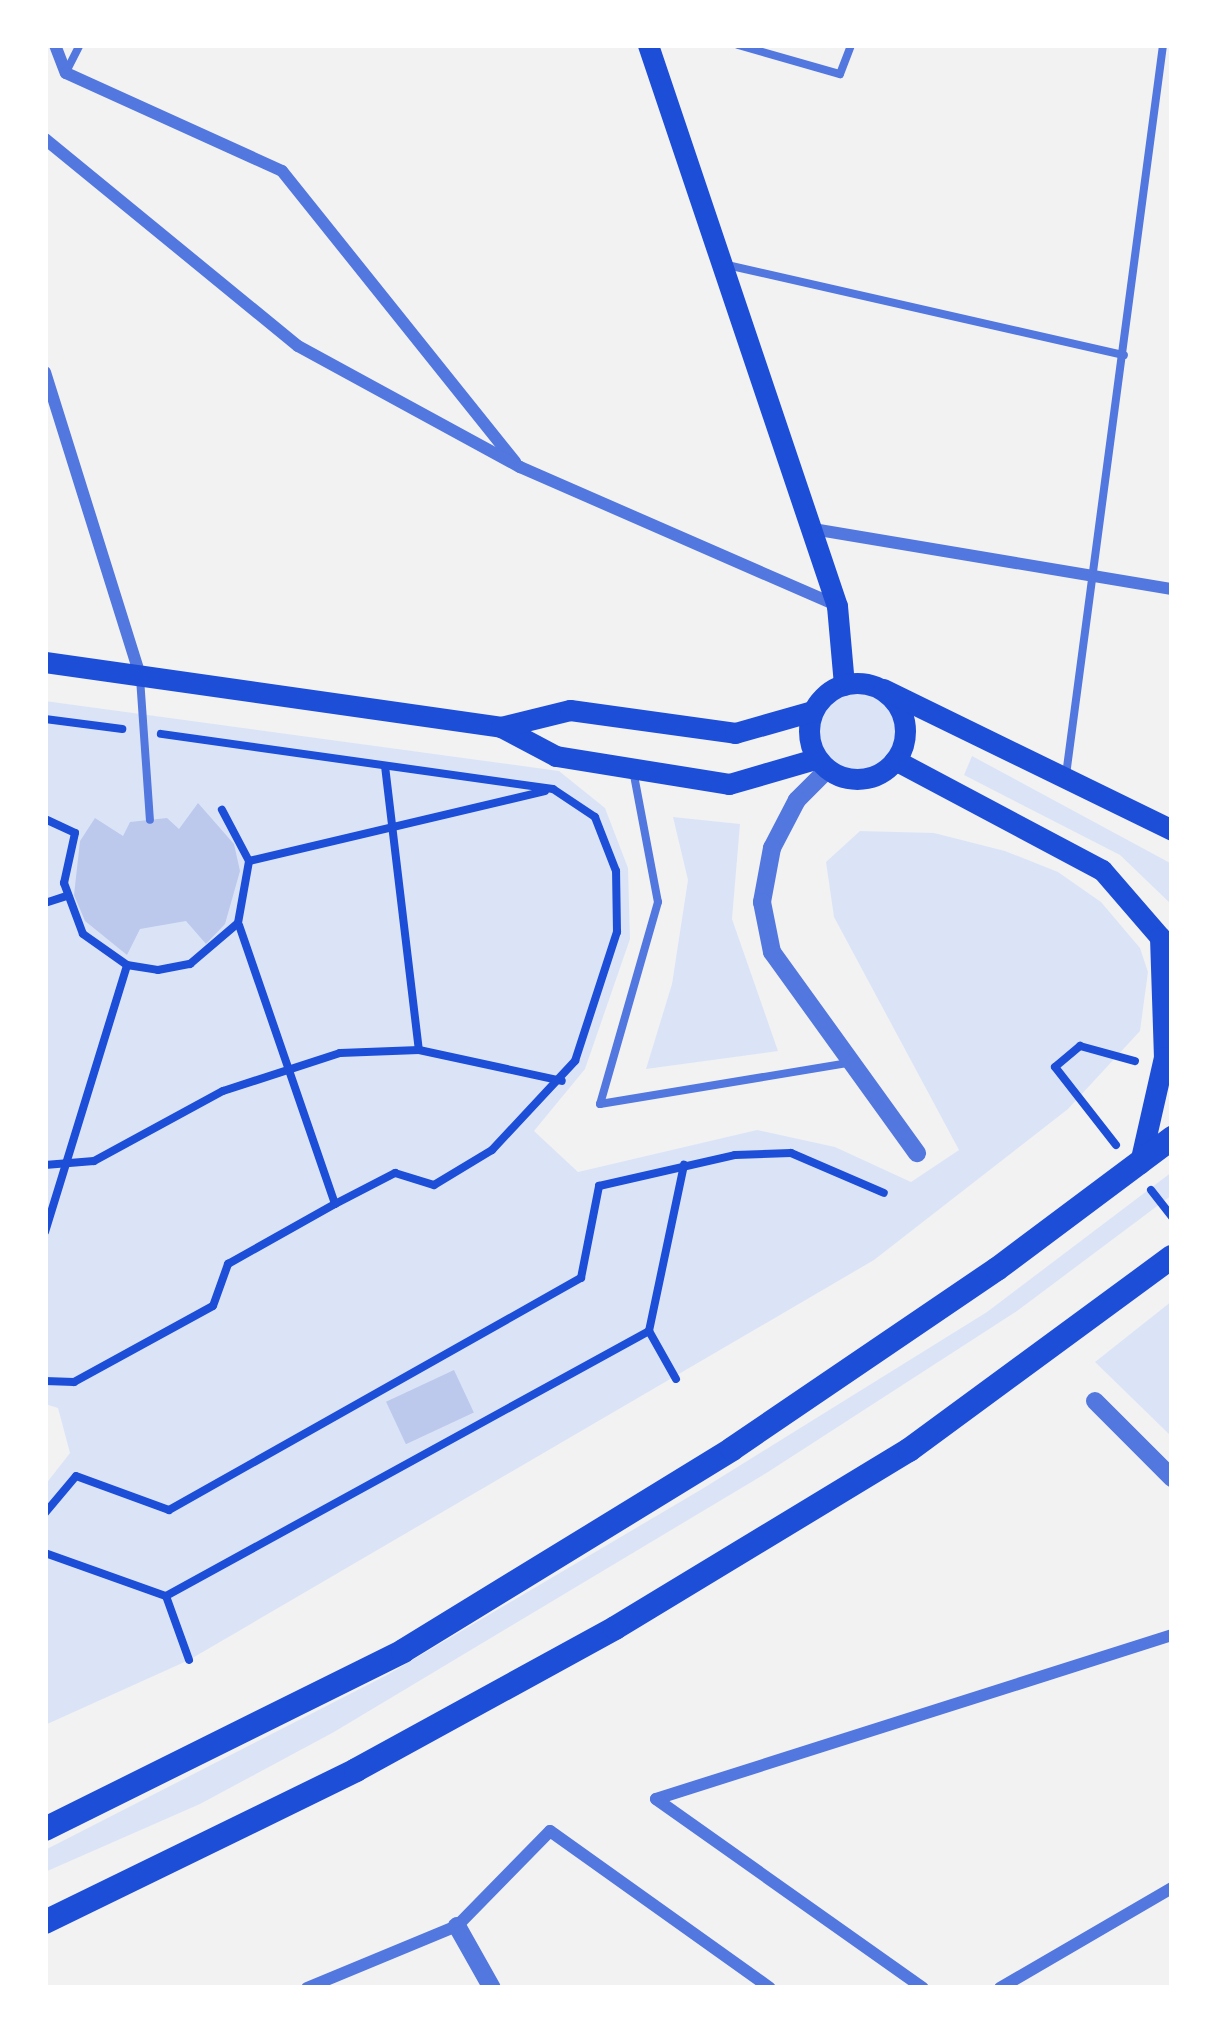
<!DOCTYPE html>
<html>
<head>
<meta charset="utf-8">
<style>
  body { margin:0 }
  #map { position:relative; width:1217px; height:2033px; overflow:hidden; background:#f2f2f2; font-family:"Golos Text",sans-serif }
  div>[style] { position:absolute }
  .green>* { inset:0; background:#dbe4f7 }
  .round { border-radius:50% }
  .building>* { inset:0; background:#bdc9ec; transform-origin:0 0 }
  .path>* { height:8px; margin:-4px; padding:0 4px; transform-origin:4px; border-radius:4px; background:#1d4ed8 }
  .service>* { height:8px; margin:-4px; padding:0 4px; transform-origin:4px; border-radius:4px; background:#5277de }
  .minor>* { height:12px; margin:-6px; padding:0 6px; transform-origin:6px; border-radius:6px; background:#5277de }
  .tertiary>* { height:18px; margin:-9px; padding:0 9px; transform-origin:9px; border-radius:9px; background:#5277de }
  .secondary>* { height:21px; margin:-10.5px; padding:0 10.5px; transform-origin:10.5px; border-radius:10.5px; background:#1d4ed8 }
  .secondary>.ring { margin:-10.5px; padding:0; box-sizing:content-box; background:none; border:21px solid #1d4ed8; border-radius:50% }
  .primary>* { height:24px; margin:-12px; padding:0 12px; transform-origin:12px; border-radius:12px; background:#1d4ed8 }
  span { translate:-50% -50%; white-space:nowrap; text-align:center; line-height:1.15; -webkit-text-stroke:12px #fff; paint-order:stroke }
  .frame { position:absolute; inset:0; border:48px solid #fff; pointer-events:none }
</style>
</head>
<body>
<div id="map">
  <div class="green">
    <div class="round" style="left:816px;top:693px;width:80px;height:80px"></div>
    <div style="clip-path:polygon(45px 701px,559px 771px,605px 808px,628px 868px,630px 939px,585px 1069px,534px 1131px,578px 1172px,757px 1130px,835px 1147px,911px 1182px,959px 1150px,834px 917px,826px 862px,860px 831px,934px 833px,1005px 851px,1058px 872px,1101px 902px,1140px 948px,1148px 972px,1140px 1031px,1068px 1109px,874px 1260px,189px 1660px,45px 1725px,45px 1485px,70px 1453px,58px 1408px,45px 1404px)"></div>
    <div style="clip-path:polygon(972px 756px,1172px 864px,1172px 905px,1120px 855px,964px 775px)"></div>
    <div style="clip-path:polygon(673px 817px,740px 824px,732px 919px,778px 1051px,646px 1069px,672px 984px,688px 880px)"></div>
    <div style="clip-path:polygon(1172px 1172px,1172px 1195px,1017px 1311px,768px 1472px,334px 1732px,200px 1804px,45px 1872px,45px 1850px,387px 1675px,702px 1489px,987px 1312px)"></div>
    <div style="clip-path:polygon(1172px 1301px,1172px 1437px,1095px 1362px)"></div>
  </div>
  <div class="building">
    <div style="clip-path:polygon(198px 803px,234px 844px,240px 871px,225px 924px,206px 944px,186px 921px,140px 929px,127px 955px,85px 921px,74px 895px,80px 841px,95px 818px,123px 836px,130px 822px,167px 818px,179px 829px)"></div>
    <div style="left:454px;top:1370px;width:47px;height:75px;rotate:65deg"></div>
  </div>
  <div class="path">
    <div style="left:45px;top:719px;width:78px;rotate:7.4deg"></div>
    <div style="left:385px;top:766px;width:286px;rotate:83.2deg"></div>
    <div style="left:45px;top:819px;width:33px;rotate:25deg"></div>
    <div style="left:75px;top:833px;width:51px;rotate:102.4deg"></div>
    <div style="left:64px;top:883px;width:54px;rotate:69.6deg"></div>
    <div style="left:83px;top:934px;width:54px;rotate:35.2deg"></div>
    <div style="left:127px;top:965px;width:31px;rotate:9deg"></div>
    <div style="left:158px;top:970px;width:33px;rotate:-11deg"></div>
    <div style="left:190px;top:964px;width:63px;rotate:-40.5deg"></div>
    <div style="left:238px;top:923px;width:63px;rotate:-79.9deg"></div>
    <div style="left:249px;top:861px;width:58px;rotate:-117.9deg"></div>
    <div style="left:249px;top:861px;width:304px;rotate:-13.3deg"></div>
    <div style="left:45px;top:903px;width:23px;rotate:-18deg"></div>
    <div style="left:239px;top:925px;width:295px;rotate:71deg"></div>
    <div style="left:1116px;top:1145px;width:99px;rotate:-128deg"></div>
    <div style="left:1055px;top:1067px;width:33px;rotate:-40deg"></div>
    <div style="left:1080px;top:1046px;width:57px;rotate:15.3deg"></div>
    <div style="left:45px;top:1165px;width:49px;rotate:-4.7deg"></div>
    <div style="left:94px;top:1161px;width:147px;rotate:-28.5deg"></div>
    <div style="left:223px;top:1091px;width:123px;rotate:-18deg"></div>
    <div style="left:340px;top:1053px;width:79px;rotate:-2.2deg"></div>
    <div style="left:419px;top:1050px;width:146px;rotate:12.2deg"></div>
    <div style="left:1151px;top:1190px;width:34px;rotate:52deg"></div>
    <div style="left:45px;top:1232px;width:279px;rotate:-72.9deg"></div>
    <div style="left:649px;top:1331px;width:55px;rotate:60.6deg"></div>
    <div style="left:45px;top:1381px;width:29px;rotate:2deg"></div>
    <div style="left:74px;top:1382px;width:158px;rotate:-28.7deg"></div>
    <div style="left:213px;top:1306px;width:45px;rotate:-70.3deg"></div>
    <div style="left:228px;top:1264px;width:123px;rotate:-29.3deg"></div>
    <div style="left:335px;top:1204px;width:68px;rotate:-27.3deg"></div>
    <div style="left:395px;top:1173px;width:41px;rotate:17.1deg"></div>
    <div style="left:434px;top:1185px;width:68px;rotate:-31.1deg"></div>
    <div style="left:492px;top:1150px;width:122px;rotate:-47deg"></div>
    <div style="left:575px;top:1061px;width:136px;rotate:-72deg"></div>
    <div style="left:617px;top:932px;width:61px;rotate:-90.9deg"></div>
    <div style="left:616px;top:871px;width:58px;rotate:-111.3deg"></div>
    <div style="left:595px;top:817px;width:50px;rotate:-146.3deg"></div>
    <div style="left:553px;top:789px;width:396px;rotate:-172deg"></div>
    <div style="left:45px;top:1513px;width:48px;rotate:-50deg"></div>
    <div style="left:76px;top:1476px;width:99px;rotate:20.1deg"></div>
    <div style="left:169px;top:1510px;width:473px;rotate:-29.4deg"></div>
    <div style="left:581px;top:1278px;width:94px;rotate:-78.9deg"></div>
    <div style="left:599px;top:1186px;width:139px;rotate:-12.8deg"></div>
    <div style="left:735px;top:1155px;width:56px;rotate:-2deg"></div>
    <div style="left:791px;top:1153px;width:101px;rotate:23.3deg"></div>
    <div style="left:45px;top:1553px;width:128px;rotate:19.6deg"></div>
    <div style="left:166px;top:1596px;width:551px;rotate:-28.75deg"></div>
    <div style="left:649px;top:1331px;width:170px;rotate:-78.1deg"></div>
    <div style="left:166px;top:1596px;width:68px;rotate:70.2deg"></div>
  </div>
  <div class="service">
    <div style="left:738px;top:45px;width:106px;rotate:15.9deg"></div>
    <div style="left:840px;top:74px;width:31px;rotate:-69deg"></div>
    <div style="left:67px;top:70px;width:28px;rotate:-63deg"></div>
    <div style="left:727px;top:265px;width:407px;rotate:12.8deg"></div>
    <div style="left:140px;top:678px;width:142px;rotate:86deg"></div>
    <div style="left:633px;top:770px;width:134px;rotate:79.3deg"></div>
    <div style="left:658px;top:902px;width:210px;rotate:106deg"></div>
    <div style="left:600px;top:1104px;width:252px;rotate:-9.4deg"></div>
    <div style="left:1066px;top:775px;width:736px;rotate:-82.43deg"></div>
  </div>
  <div class="minor">
    <div style="left:55px;top:45px;width:30px;rotate:69deg"></div>
    <div style="left:66px;top:73px;width:237px;rotate:24.4deg"></div>
    <div style="left:282px;top:171px;width:373px;rotate:51.3deg"></div>
    <div style="left:45px;top:139px;width:327px;rotate:39.3deg"></div>
    <div style="left:298px;top:346px;width:253px;rotate:28.6deg"></div>
    <div style="left:520px;top:467px;width:345px;rotate:23.6deg"></div>
    <div style="left:45px;top:372px;width:318px;rotate:72.6deg"></div>
    <div style="left:813px;top:529px;width:364px;rotate:9.5deg"></div>
    <div style="left:656px;top:1799px;width:541px;rotate:-17.63deg"></div>
    <div style="left:656px;top:1799px;width:327px;rotate:35.3deg"></div>
    <div style="left:307px;top:1988px;width:162px;rotate:-22.5deg"></div>
    <div style="left:457px;top:1926px;width:133px;rotate:-45.6deg"></div>
    <div style="left:550px;top:1831px;width:270px;rotate:35.5deg"></div>
    <div style="left:1000px;top:1988px;width:199px;rotate:-30.2deg"></div>
  </div>
  <div class="tertiary">
    <div style="left:828px;top:769px;width:44px;rotate:135deg"></div>
    <div style="left:797px;top:800px;width:54px;rotate:117.5deg"></div>
    <div style="left:772px;top:848px;width:55px;rotate:100.5deg"></div>
    <div style="left:762px;top:902px;width:51px;rotate:78.7deg"></div>
    <div style="left:772px;top:952px;width:248px;rotate:54.2deg"></div>
    <div style="left:1095px;top:1401px;width:109px;rotate:45deg"></div>
    <div style="left:457px;top:1926px;width:71px;rotate:60.6deg"></div>
  </div>
  <div class="secondary">
    <div style="left:648px;top:45px;width:592px;rotate:71.38deg"></div>
    <div style="left:837px;top:606px;width:79px;rotate:84.9deg"></div>
    <div style="left:45px;top:662px;width:461px;rotate:8.1deg"></div>
    <div style="left:501px;top:727px;width:62px;rotate:27.8deg"></div>
    <div style="left:556px;top:756px;width:175px;rotate:9.2deg"></div>
    <div style="left:729px;top:784px;width:90px;rotate:-16.2deg"></div>
    <div class="ring" style="left:809px;top:683px;width:75px;height:75px"></div>
    <div style="left:883px;top:689px;width:322px;rotate:26deg"></div>
    <div style="left:501px;top:727px;width:71px;rotate:-13.8deg"></div>
    <div style="left:570px;top:710px;width:167px;rotate:7.9deg"></div>
    <div style="left:735px;top:733px;width:81px;rotate:-15.8deg"></div>
    <div style="left:895px;top:760px;width:234px;rotate:28deg"></div>
    <div style="left:1102px;top:870px;width:89px;rotate:49.1deg"></div>
    <div style="left:1160px;top:937px;width:120px;rotate:88.1deg"></div>
    <div style="left:1164px;top:1057px;width:109px;rotate:102.8deg"></div>
  </div>
  <div class="primary">
    <div style="left:45px;top:1829px;width:400px;rotate:-26.4deg"></div>
    <div style="left:403px;top:1651px;width:386px;rotate:-31.5deg"></div>
    <div style="left:732px;top:1449px;width:320px;rotate:-34.2deg"></div>
    <div style="left:997px;top:1269px;width:219px;rotate:-36.8deg"></div>
    <div style="left:45px;top:1922px;width:346px;rotate:-26deg"></div>
    <div style="left:356px;top:1770px;width:295px;rotate:-28.7deg"></div>
    <div style="left:615px;top:1628px;width:344px;rotate:-31.2deg"></div>
    <div style="left:909px;top:1450px;width:326px;rotate:-36.3deg"></div>
  </div>
  <div class="frame"></div>
</div>
</body>
</html>
